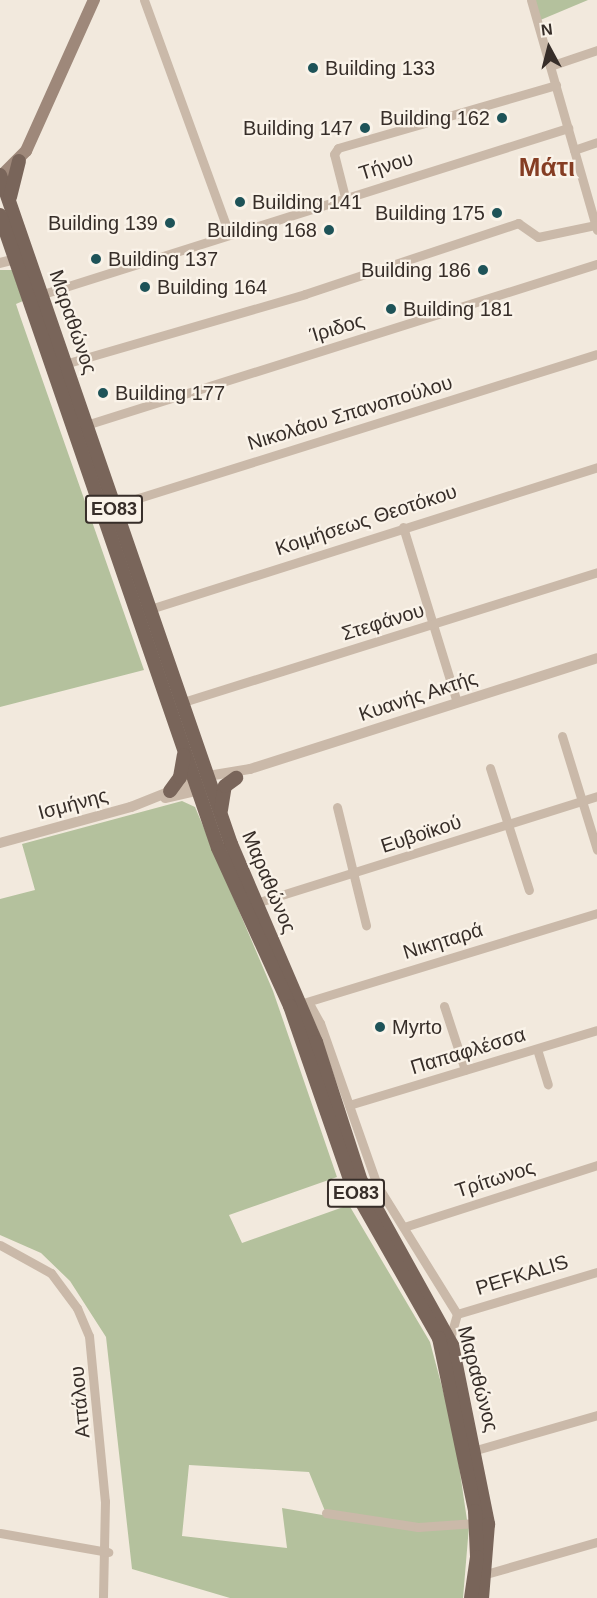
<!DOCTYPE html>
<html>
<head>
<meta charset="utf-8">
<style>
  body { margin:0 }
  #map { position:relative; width:597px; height:1598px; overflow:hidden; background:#f2e9dd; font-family:Helvetica,sans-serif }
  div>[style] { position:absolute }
  .green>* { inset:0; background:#b4c19d }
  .minor>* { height:9px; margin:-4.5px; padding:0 4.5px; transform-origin:4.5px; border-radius:4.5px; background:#cab9a9 }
  .tertiary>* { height:10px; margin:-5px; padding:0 5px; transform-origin:5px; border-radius:5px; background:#cab9a9 }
  .secondary>* { height:12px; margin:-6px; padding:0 6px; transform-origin:6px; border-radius:6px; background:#9e887a }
  .primary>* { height:14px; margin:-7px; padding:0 7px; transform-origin:7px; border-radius:7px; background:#79655a }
  .dots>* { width:16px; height:16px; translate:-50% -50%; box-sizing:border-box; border:3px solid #faf3e9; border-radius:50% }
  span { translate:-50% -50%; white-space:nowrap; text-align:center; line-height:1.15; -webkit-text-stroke:4.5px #faf3e9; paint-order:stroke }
  .shield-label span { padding:2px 4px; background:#faf3e9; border:2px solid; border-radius:4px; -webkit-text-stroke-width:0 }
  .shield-label { font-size:18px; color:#372e29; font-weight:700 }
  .poi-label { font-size:20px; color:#372e29 }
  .left { translate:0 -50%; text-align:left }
  .right { translate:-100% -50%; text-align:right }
  .street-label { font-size:20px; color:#372e29 }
  .district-label { font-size:26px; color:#853d23; font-weight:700 }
  .north { position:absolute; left:519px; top:18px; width:60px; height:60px; -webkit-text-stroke:4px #faf3e9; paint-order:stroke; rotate:353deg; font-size:16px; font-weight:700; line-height:24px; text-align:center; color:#372e29 }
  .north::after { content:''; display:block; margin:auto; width:21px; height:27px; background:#372e29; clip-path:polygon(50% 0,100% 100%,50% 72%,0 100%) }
</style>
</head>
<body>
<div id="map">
  <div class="green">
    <div style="clip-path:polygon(534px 0,588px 0,538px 21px)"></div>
    <div style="clip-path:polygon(0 270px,12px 270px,23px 301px,16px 304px,20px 316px,144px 670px,0 707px)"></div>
    <div style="clip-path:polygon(182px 801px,195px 807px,273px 991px,337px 1177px,229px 1215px,242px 1243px,349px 1205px,430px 1342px,454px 1432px,467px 1520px,417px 1526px,325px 1511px,309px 1472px,189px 1465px,182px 1536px,287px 1548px,282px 1508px,397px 1528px,469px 1526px,463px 1598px,230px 1598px,132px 1569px,106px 1337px,70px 1281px,41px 1253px,0 1235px,0 899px,35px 890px,22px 844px)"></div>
  </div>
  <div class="minor">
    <div style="left:144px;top:0;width:248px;rotate:70deg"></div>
    <div style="left:531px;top:0;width:239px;rotate:74deg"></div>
    <div style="left:550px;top:66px;width:50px;rotate:-18.8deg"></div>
    <div style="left:574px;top:150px;width:24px;rotate:-19deg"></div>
    <div style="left:345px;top:197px;width:44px;rotate:-104.3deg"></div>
    <div style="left:334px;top:154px;width:7px;rotate:-56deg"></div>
    <div style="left:338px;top:148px;width:227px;rotate:-16.1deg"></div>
    <div style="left:43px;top:294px;width:551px;rotate:-17.55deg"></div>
    <div style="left:68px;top:363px;width:247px;rotate:-16.2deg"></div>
    <div style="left:305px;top:294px;width:225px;rotate:-18.4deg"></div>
    <div style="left:518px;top:223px;width:24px;rotate:35deg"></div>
    <div style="left:538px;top:237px;width:58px;rotate:-11.9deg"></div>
    <div style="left:86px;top:425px;width:536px;rotate:-17.49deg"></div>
    <div style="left:113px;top:506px;width:507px;rotate:-17.43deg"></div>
    <div style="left:403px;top:527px;width:183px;rotate:72.9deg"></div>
    <div style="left:147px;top:610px;width:472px;rotate:-17.6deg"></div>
    <div style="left:180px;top:703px;width:437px;rotate:-17.4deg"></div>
    <div style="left:562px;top:736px;width:119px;rotate:72.9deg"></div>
    <div style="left:490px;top:768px;width:128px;rotate:72.3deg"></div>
    <div style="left:337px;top:807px;width:122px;rotate:76.2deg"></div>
    <div style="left:256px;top:903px;width:357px;rotate:-17.4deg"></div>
    <div style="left:300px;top:1004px;width:11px;rotate:15deg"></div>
    <div style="left:311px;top:1007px;width:18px;rotate:61deg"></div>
    <div style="left:320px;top:1023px;width:172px;rotate:70.6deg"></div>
    <div style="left:377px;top:1185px;width:152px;rotate:58.2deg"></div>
    <div style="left:457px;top:1314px;width:25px;rotate:106deg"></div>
    <div style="left:300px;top:1004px;width:311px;rotate:-17deg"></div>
    <div style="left:444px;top:1006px;width:67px;rotate:71.8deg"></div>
    <div style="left:537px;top:1049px;width:37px;rotate:73deg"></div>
    <div style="left:349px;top:1105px;width:259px;rotate:-16.8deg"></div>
    <div style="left:404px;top:1227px;width:203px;rotate:-17.8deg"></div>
    <div style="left:0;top:1245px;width:58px;rotate:28.8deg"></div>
    <div style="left:51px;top:1273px;width:44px;rotate:53.4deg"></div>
    <div style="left:77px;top:1308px;width:30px;rotate:67deg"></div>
    <div style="left:89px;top:1336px;width:166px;rotate:84.5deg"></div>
    <div style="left:105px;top:1501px;width:97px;rotate:91.2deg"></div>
    <div style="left:457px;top:1314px;width:146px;rotate:-16.7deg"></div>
    <div style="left:476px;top:1450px;width:126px;rotate:-16.1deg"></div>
    <div style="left:326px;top:1513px;width:93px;rotate:8.7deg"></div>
    <div style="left:418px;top:1527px;width:58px;rotate:-3.9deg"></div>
    <div style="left:0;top:1533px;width:110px;rotate:10deg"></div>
    <div style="left:486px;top:1574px;width:116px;rotate:-16.1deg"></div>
  </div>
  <div class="tertiary">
    <div style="left:0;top:263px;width:21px;rotate:-14deg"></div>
    <div style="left:165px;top:798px;width:41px;rotate:-12.7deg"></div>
    <div style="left:0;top:843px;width:136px;rotate:-15.4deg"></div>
    <div style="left:131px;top:807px;width:83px;rotate:-21.9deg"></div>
    <div style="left:208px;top:776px;width:43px;rotate:-9.5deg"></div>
    <div style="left:250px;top:769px;width:364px;rotate:-17.7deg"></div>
  </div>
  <div class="secondary">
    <div style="left:0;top:177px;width:37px;rotate:-45deg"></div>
    <div style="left:26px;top:151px;width:166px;rotate:-65.8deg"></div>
  </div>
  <div class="primary">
    <div style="left:0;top:175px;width:708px;rotate:70.95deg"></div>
    <div style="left:231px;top:844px;width:215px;rotate:66.8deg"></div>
    <div style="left:316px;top:1042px;width:146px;rotate:72.1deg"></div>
    <div style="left:361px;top:1181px;width:188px;rotate:61deg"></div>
    <div style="left:452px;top:1345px;width:183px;rotate:78.6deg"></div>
    <div style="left:488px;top:1524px;width:74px;rotate:94.6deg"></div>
    <div style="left:10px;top:197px;width:37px;rotate:-76deg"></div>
    <div style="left:0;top:215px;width:669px;rotate:71deg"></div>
    <div style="left:218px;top:848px;width:174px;rotate:65.5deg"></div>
    <div style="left:290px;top:1006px;width:189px;rotate:70.9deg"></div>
    <div style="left:352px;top:1185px;width:176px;rotate:60.4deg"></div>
    <div style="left:439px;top:1338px;width:177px;rotate:78.2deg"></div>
    <div style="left:475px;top:1511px;width:46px;rotate:87.5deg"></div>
    <div style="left:477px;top:1557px;width:41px;rotate:98.3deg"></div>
    <div style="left:170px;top:791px;width:17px;rotate:-54deg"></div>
    <div style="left:180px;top:777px;width:22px;rotate:-80deg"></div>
    <div style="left:221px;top:810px;width:24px;rotate:-81deg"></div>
    <div style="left:225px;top:786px;width:14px;rotate:-36deg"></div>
  </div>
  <div class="dots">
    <div style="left:313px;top:68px;background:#1e5358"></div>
    <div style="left:502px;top:118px;background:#1e5358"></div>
    <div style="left:365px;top:128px;background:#1e5358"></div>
    <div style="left:240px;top:202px;background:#1e5358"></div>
    <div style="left:497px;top:213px;background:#1e5358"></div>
    <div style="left:170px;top:223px;background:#1e5358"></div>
    <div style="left:329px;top:230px;background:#1e5358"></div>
    <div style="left:96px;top:259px;background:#1e5358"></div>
    <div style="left:483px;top:270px;background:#1e5358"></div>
    <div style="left:145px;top:287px;background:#1e5358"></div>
    <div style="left:391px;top:309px;background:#1e5358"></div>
    <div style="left:103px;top:393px;background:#1e5358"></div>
    <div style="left:380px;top:1027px;background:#1e5358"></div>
  </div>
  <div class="shield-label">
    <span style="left:114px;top:509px">ΕΟ83</span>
    <span style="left:356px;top:1193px">ΕΟ83</span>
  </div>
  <div class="poi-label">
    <span class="left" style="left:325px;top:68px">Building 133</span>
    <span class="right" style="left:490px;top:118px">Building 162</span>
    <span class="right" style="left:353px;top:128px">Building 147</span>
    <span class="left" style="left:252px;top:202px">Building 141</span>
    <span class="right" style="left:485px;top:213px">Building 175</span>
    <span class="right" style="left:158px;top:223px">Building 139</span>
    <span class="right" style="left:317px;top:230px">Building 168</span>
    <span class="left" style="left:108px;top:259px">Building 137</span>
    <span class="right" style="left:471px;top:270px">Building 186</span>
    <span class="left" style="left:157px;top:287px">Building 164</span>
    <span class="left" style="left:403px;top:309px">Building 181</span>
    <span class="left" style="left:115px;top:393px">Building 177</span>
    <span class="left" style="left:392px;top:1027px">Myrto</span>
  </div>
  <div class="street-label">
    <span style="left:386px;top:166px;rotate:-17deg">Τήνου</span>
    <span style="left:73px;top:322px;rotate:71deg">Μαραθώνος</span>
    <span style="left:337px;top:328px;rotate:-17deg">Ίριδος</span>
    <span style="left:350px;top:413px;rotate:-17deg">Νικολάου Σπανοπούλου</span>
    <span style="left:366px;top:520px;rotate:-18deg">Κοιμήσεως Θεοτόκου</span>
    <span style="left:383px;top:622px;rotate:-17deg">Στεφάνου</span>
    <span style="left:418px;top:696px;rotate:-18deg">Κυανής Ακτής</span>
    <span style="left:73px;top:804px;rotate:-15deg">Ισμήνης</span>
    <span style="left:421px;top:834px;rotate:-18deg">Ευβοϊκού</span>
    <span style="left:269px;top:882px;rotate:67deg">Μαραθώνος</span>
    <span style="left:443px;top:941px;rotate:-17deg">Νικηταρά</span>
    <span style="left:468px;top:1051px;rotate:-17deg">Παπαφλέσσα</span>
    <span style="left:495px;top:1179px;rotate:-18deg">Τρίτωνος</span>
    <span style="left:522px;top:1275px;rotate:-17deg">PEFKALIS</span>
    <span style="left:478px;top:1379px;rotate:75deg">Μαραθώνος</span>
    <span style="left:80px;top:1402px;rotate:-95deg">Αττάλου</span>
  </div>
  <div class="district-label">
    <span style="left:547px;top:168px">Μάτι</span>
  </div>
  <div class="north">N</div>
</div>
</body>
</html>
